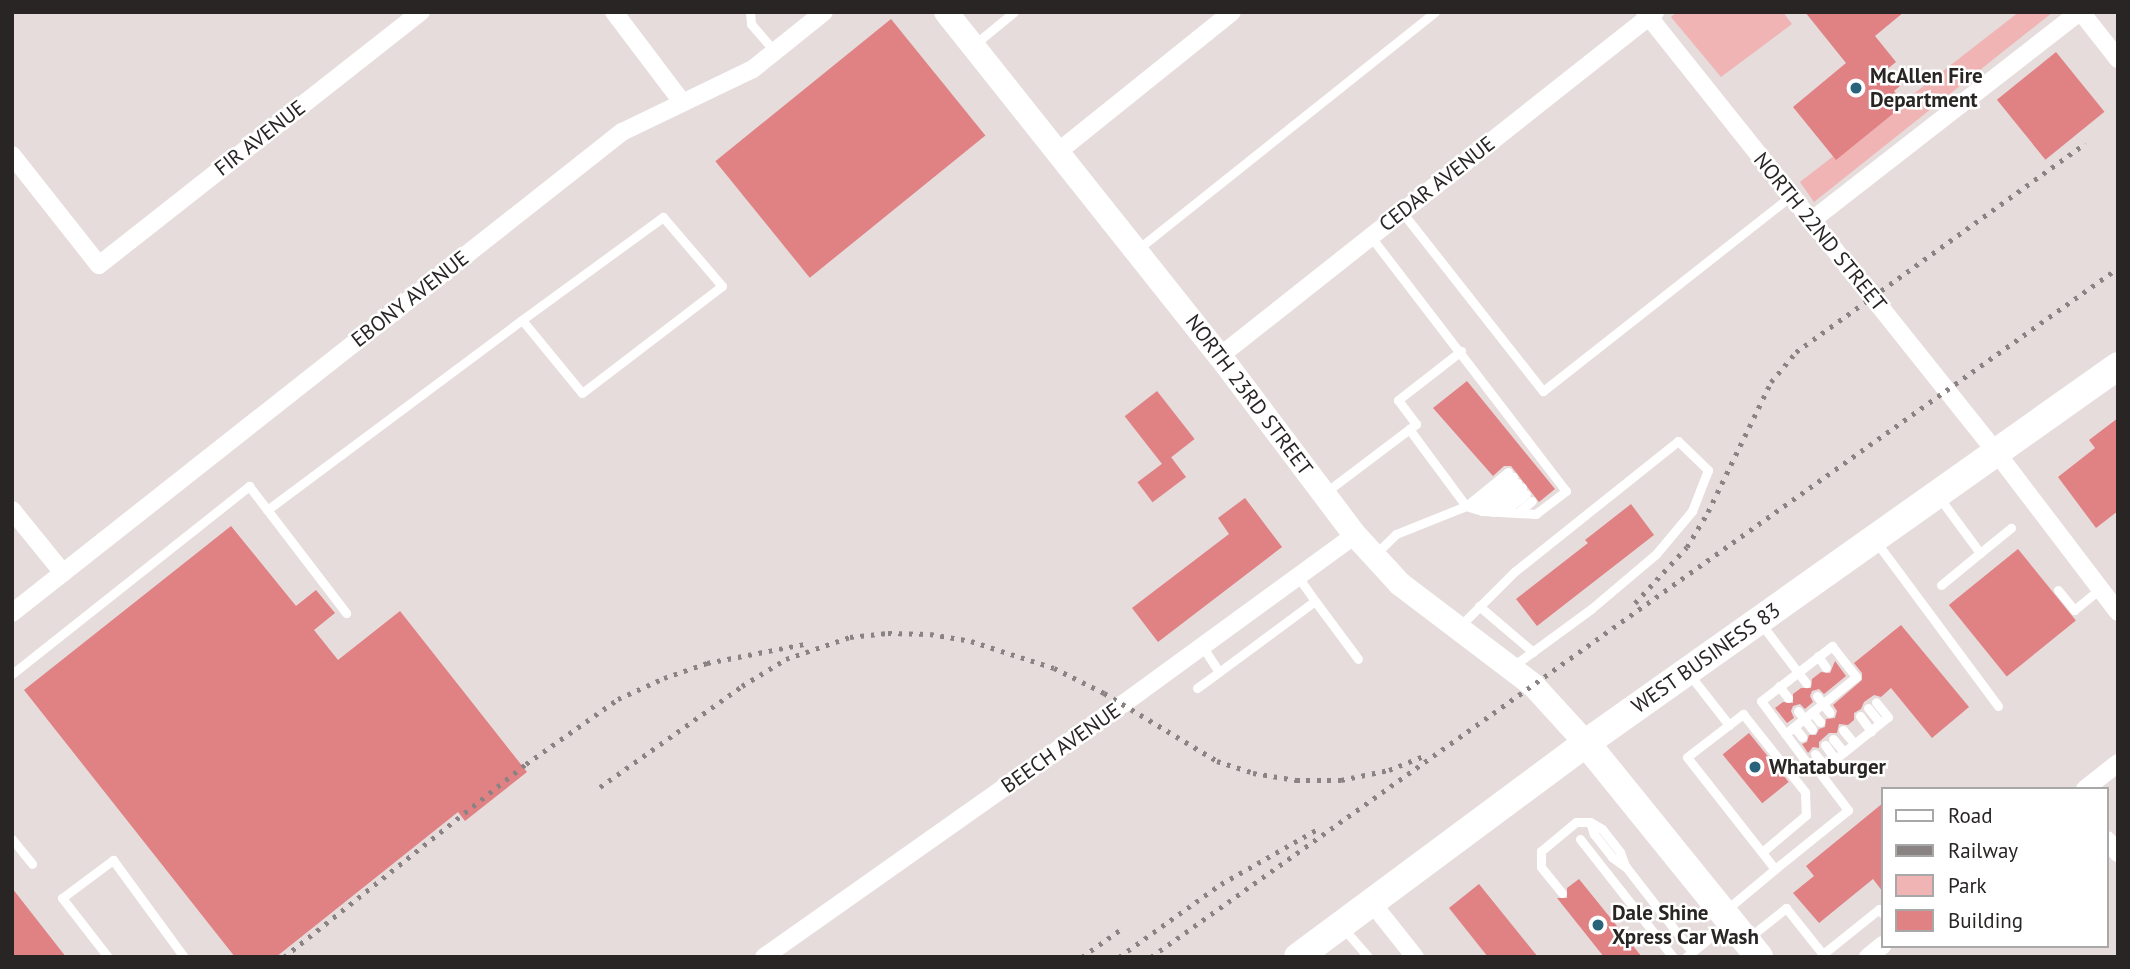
<!DOCTYPE html>
<html>
<head>
<meta charset="utf-8">
<style>
  body { margin:0 }
  #map { position:relative; width:2130px; height:969px; overflow:hidden; background:#e6dcdc; font-family:"PT Sans",sans-serif }
  div>[style] { position:absolute }
  .green>* { inset:0; background:#f1b4b4 }
  .building>* { inset:0; background:#e08184; transform-origin:0 0 }
  .service>* { height:9px; margin:-4.5px; padding:0 4.5px; transform-origin:4.5px; border-radius:4.5px; background:#fff }
  .minor>* { height:18px; margin:-9px; padding:0 9px; transform-origin:9px; border-radius:9px; background:#fff }
  .secondary>* { height:24px; margin:-12px; padding:0 12px; transform-origin:12px; border-radius:12px; background:#fff }
  .primary>* { height:28px; margin:-14px; padding:0 14px; transform-origin:14px; border-radius:14px; background:#fff }
  .rail>* { height:5px; margin-top:-2.5px; transform-origin:0; background:repeating-linear-gradient(90deg,#8a8383 0 3.5px,transparent 0 10.5px) }
  .dots>* { width:19px; height:19px; translate:-50% -50%; box-sizing:border-box; border:4px solid #fff; border-radius:50% }
  span { translate:-50% -50%; white-space:nowrap; text-align:center; line-height:1.15; -webkit-text-stroke:5px #fff; paint-order:stroke }
  .poi-label { font-size:21px; color:#292525; font-weight:700 }
  .left { translate:0 -50%; text-align:left }
  .street-label { font-size:21px; color:#292525 }
  .frame { position:absolute; inset:0; border:14px solid #292525; pointer-events:none }
  .legend { position:absolute; left:1881px; top:787px; width:228px; height:161px; box-sizing:border-box; background:#fff; border:2px solid #a9a8a8; margin:0; padding:9px 12px; list-style:none; font-size:21px; color:#292525 }
  .legend li { display:flex; align-items:center; gap:14px; height:35px }
  .legend b { width:35px; border:2px solid #a9a8a8 }
</style>
</head>
<body>
<div id="map">
  <div class="green">
    <div style="clip-path:polygon(1677px 12px,1783px 12px,1792px 24px,1721px 77px,1671px 17px)"></div>
    <div style="clip-path:polygon(2019px 12px,2053px 12px,1814px 202px,1800px 182px)"></div>
  </div>
  <div class="building">
    <div style="clip-path:polygon(1805px 12px,1904px 12px,1875px 36px,1896px 62px,1886px 70px,1900px 86px,1894px 91px,1905px 104px,1836px 160px,1793px 107px,1846px 63px)"></div>
    <div style="left:891px;top:19px;width:150px;height:226px;rotate:51deg"></div>
    <div style="left:2056px;top:52px;width:77px;height:76px;rotate:51deg"></div>
    <div style="clip-path:polygon(1467px 381px,1555px 489px,1539px 502px,1511px 466px,1504px 466px,1493px 476px,1433px 408px)"></div>
    <div style="left:1157px;top:391px;width:61px;height:41px;rotate:52deg"></div>
    <div style="clip-path:polygon(2118px 418px,2118px 511px,2096px 528px,2058px 477px,2095px 448px,2089px 440px)"></div>
    <div style="left:1171px;top:457px;width:25px;height:42px;rotate:53deg"></div>
    <div style="clip-path:polygon(1245px 498px,1282px 547px,1158px 642px,1132px 608px,1229px 534px,1218px 518px)"></div>
    <div style="clip-path:polygon(1631px 504px,1654px 535px,1537px 626px,1516px 599px,1588px 543px,1585px 540px)"></div>
    <div style="clip-path:polygon(231px 526px,296px 606px,316px 590px,335px 613px,314px 630px,338px 660px,400px 611px,527px 772px,465px 821px,458px 812px,276px 957px,235px 957px,24px 690px)"></div>
    <div style="left:2018px;top:549px;width:92px;height:89px;rotate:51deg"></div>
    <div style="clip-path:polygon(1901px 625px,1969px 707px,1932px 738px,1891px 688px,1881px 697px,1874px 695px,1864px 702px,1861px 709px,1854px 713px,1854px 720px,1848px 725px,1839px 724px,1837px 733px,1829px 733px,1819px 742px,1819px 748px,1813px 747px,1808px 753px,1802px 744px,1807px 742px,1809px 735px,1816px 735px,1819px 729px,1825px 727px,1826px 719px,1835px 718px,1837px 711px,1833px 705px,1862px 680px,1862px 673px,1854px 663px)"></div>
    <div style="clip-path:polygon(1835px 661px,1846px 676px,1824px 694px,1819px 689px,1812px 691px,1810px 696px,1813px 702px,1805px 709px,1800px 704px,1793px 706px,1791px 711px,1794px 718px,1787px 723px,1775px 708px,1783px 702px,1793px 703px,1793px 694px,1801px 688px,1811px 688px,1812px 679px,1821px 672px,1830px 673px)"></div>
    <div style="left:1749px;top:733px;width:63px;height:34px;rotate:51deg"></div>
    <div style="clip-path:polygon(1883px 803px,1883px 892px,1873px 879px,1819px 923px,1793px 893px,1814px 876px,1806px 866px)"></div>
    <div style="clip-path:polygon(1579px 879px,1642px 957px,1604px 957px,1557px 898px,1567px 898px,1567px 888px)"></div>
    <div style="clip-path:polygon(1479px 884px,1538px 957px,1488px 957px,1449px 908px)"></div>
    <div style="clip-path:polygon(12px 888px,66px 957px,12px 957px)"></div>
  </div>
  <div class="service">
    <div style="left:750px;top:12px;width:12px;rotate:85deg"></div>
    <div style="left:751px;top:24px;width:37px;rotate:49deg"></div>
    <div style="left:975px;top:44px;width:50px;rotate:-39.4deg"></div>
    <div style="left:1402px;top:212px;width:228px;rotate:51.8deg"></div>
    <div style="left:1543px;top:391px;width:315px;rotate:-38.2deg"></div>
    <div style="left:1371px;top:237px;width:320px;rotate:52.5deg"></div>
    <div style="left:1566px;top:491px;width:38px;rotate:143deg"></div>
    <div style="left:1536px;top:514px;width:54px;rotate:-176.8deg"></div>
    <div style="left:1482px;top:511px;width:17px;rotate:-163deg"></div>
    <div style="left:1466px;top:506px;width:75px;rotate:158.2deg"></div>
    <div style="left:1396px;top:534px;width:29px;rotate:136deg"></div>
    <div style="left:1138px;top:249px;width:380px;rotate:-38.6deg"></div>
    <div style="left:1409px;top:429px;width:96px;rotate:53.5deg"></div>
    <div style="left:1466px;top:506px;width:54px;rotate:-39deg"></div>
    <div style="left:1326px;top:492px;width:113px;rotate:-37.1deg"></div>
    <div style="left:1416px;top:424px;width:30px;rotate:-127deg"></div>
    <div style="left:1398px;top:400px;width:80px;rotate:-37.9deg"></div>
    <div style="left:1938px;top:496px;width:71px;rotate:53.6deg"></div>
    <div style="left:1980px;top:553px;width:40px;rotate:-39deg"></div>
    <div style="left:1473px;top:508px;width:51px;rotate:-37.8deg"></div>
    <div style="left:267px;top:510px;width:318px;rotate:-36.7deg"></div>
    <div style="left:522px;top:320px;width:94px;rotate:50.6deg"></div>
    <div style="left:582px;top:393px;width:176px;rotate:-37.4deg"></div>
    <div style="left:722px;top:286px;width:91px;rotate:-130.5deg"></div>
    <div style="left:663px;top:217px;width:175px;rotate:143.9deg"></div>
    <div style="left:1482px;top:511px;width:45px;rotate:-38.7deg"></div>
    <div style="left:1493px;top:512px;width:38px;rotate:-40deg"></div>
    <div style="left:1503px;top:512px;width:29px;rotate:-38deg"></div>
    <div style="left:1517px;top:513px;width:19px;rotate:-39deg"></div>
    <div style="left:1877px;top:543px;width:203px;rotate:53.4deg"></div>
    <div style="left:1941px;top:585px;width:50px;rotate:-39.4deg"></div>
    <div style="left:2058px;top:590px;width:26px;rotate:51deg"></div>
    <div style="left:2074px;top:610px;width:33px;rotate:-39deg"></div>
    <div style="left:1315px;top:601px;width:72px;rotate:53.4deg"></div>
    <div style="left:1479px;top:606px;width:71px;rotate:40.4deg"></div>
    <div style="left:1762px;top:625px;width:73px;rotate:52.8deg"></div>
    <div style="left:1459px;top:627px;width:78px;rotate:-45deg"></div>
    <div style="left:1514px;top:572px;width:210px;rotate:-38.6deg"></div>
    <div style="left:1678px;top:441px;width:42px;rotate:44deg"></div>
    <div style="left:1708px;top:470px;width:44px;rotate:111.3deg"></div>
    <div style="left:1692px;top:511px;width:56px;rotate:129.9deg"></div>
    <div style="left:1656px;top:554px;width:85px;rotate:139.8deg"></div>
    <div style="left:1591px;top:609px;width:97px;rotate:143.8deg"></div>
    <div style="left:1818px;top:656px;width:14px;rotate:56deg"></div>
    <div style="left:1219px;top:672px;width:119px;rotate:-36.5deg"></div>
    <div style="left:1315px;top:601px;width:29px;rotate:-125deg"></div>
    <div style="left:12px;top:674px;width:303px;rotate:-38.4deg"></div>
    <div style="left:249px;top:486px;width:160px;rotate:52.6deg"></div>
    <div style="left:1689px;top:674px;width:65px;rotate:51.9deg"></div>
    <div style="left:1779px;top:686px;width:15px;rotate:53deg"></div>
    <div style="left:1197px;top:688px;width:27px;rotate:-36deg"></div>
    <div style="left:1219px;top:672px;width:31px;rotate:-123deg"></div>
    <div style="left:1817px;top:696px;width:21px;rotate:53deg"></div>
    <div style="left:1868px;top:708px;width:19px;rotate:51deg"></div>
    <div style="left:1798px;top:711px;width:23px;rotate:52deg"></div>
    <div style="left:1812px;top:712px;width:13px;rotate:51deg"></div>
    <div style="left:1860px;top:716px;width:19px;rotate:54deg"></div>
    <div style="left:1794px;top:727px;width:13px;rotate:51deg"></div>
    <div style="left:1843px;top:730px;width:17px;rotate:50deg"></div>
    <div style="left:1833px;top:739px;width:17px;rotate:50deg"></div>
    <div style="left:1825px;top:745px;width:17px;rotate:54deg"></div>
    <div style="left:1815px;top:754px;width:17px;rotate:50deg"></div>
    <div style="left:1819px;top:772px;width:88px;rotate:-38.6deg"></div>
    <div style="left:1888px;top:717px;width:19px;rotate:-129deg"></div>
    <div style="left:1590px;top:822px;width:14px;rotate:30deg"></div>
    <div style="left:1602px;top:829px;width:29px;rotate:52deg"></div>
    <div style="left:1620px;top:852px;width:15px;rotate:70deg"></div>
    <div style="left:12px;top:839px;width:32px;rotate:51deg"></div>
    <div style="left:1580px;top:839px;width:150px;rotate:51.8deg"></div>
    <div style="left:1775px;top:869px;width:94px;rotate:-38.9deg"></div>
    <div style="left:1848px;top:810px;width:48px;rotate:-127.3deg"></div>
    <div style="left:1819px;top:772px;width:15px;rotate:-143deg"></div>
    <div style="left:1807px;top:763px;width:77px;rotate:-126.6deg"></div>
    <div style="left:1761px;top:701px;width:90px;rotate:-37.8deg"></div>
    <div style="left:1832px;top:646px;width:39px;rotate:52deg"></div>
    <div style="left:1856px;top:677px;width:91px;rotate:141.2deg"></div>
    <div style="left:1562px;top:893px;width:33px;rotate:-129deg"></div>
    <div style="left:1541px;top:867px;width:16px;rotate:-90deg"></div>
    <div style="left:1541px;top:851px;width:45px;rotate:-39.6deg"></div>
    <div style="left:1576px;top:822px;width:14px"></div>
    <div style="left:1590px;top:822px;width:13px;rotate:72deg"></div>
    <div style="left:1594px;top:834px;width:29px;rotate:52deg"></div>
    <div style="left:1612px;top:857px;width:17px;rotate:36deg"></div>
    <div style="left:1626px;top:867px;width:108px;rotate:52.2deg"></div>
    <div style="left:1726px;top:910px;width:64px;rotate:-39.9deg"></div>
    <div style="left:1775px;top:869px;width:142px;rotate:-128.2deg"></div>
    <div style="left:1687px;top:757px;width:71px;rotate:-37.5deg"></div>
    <div style="left:1743px;top:714px;width:100px;rotate:51.5deg"></div>
    <div style="left:1805px;top:792px;width:23px;rotate:88deg"></div>
    <div style="left:1806px;top:815px;width:57px;rotate:139.9deg"></div>
    <div style="left:1344px;top:929px;width:37px;rotate:49deg"></div>
    <div style="left:1747px;top:939px;width:50px;rotate:-38.5deg"></div>
    <div style="left:1786px;top:908px;width:63px;rotate:51.5deg"></div>
    <div style="left:1823px;top:954px;width:72px;rotate:-38.8deg"></div>
    <div style="left:1879px;top:909px;width:6px;rotate:51deg"></div>
    <div style="left:108px;top:957px;width:75px;rotate:-127.9deg"></div>
    <div style="left:62px;top:898px;width:64px;rotate:-36.7deg"></div>
    <div style="left:113px;top:860px;width:120px;rotate:53.8deg"></div>
    <div style="left:1686px;top:957px;width:54px;rotate:-39deg"></div>
  </div>
  <div class="minor">
    <div style="left:614px;top:12px;width:113px;rotate:52.9deg"></div>
    <div style="left:1645px;top:12px;width:563px;rotate:51.42deg"></div>
    <div style="left:1996px;top:452px;width:201px;rotate:52.7deg"></div>
    <div style="left:2081px;top:12px;width:60px;rotate:51.8deg"></div>
    <div style="left:1059px;top:151px;width:222px;rotate:-38.8deg"></div>
    <div style="left:12px;top:155px;width:140px;rotate:51.7deg"></div>
    <div style="left:99px;top:265px;width:410px;rotate:-38.2deg"></div>
    <div style="left:1811px;top:221px;width:340px;rotate:-37.9deg"></div>
    <div style="left:1220px;top:356px;width:555px;rotate:-38.34deg"></div>
    <div style="left:12px;top:510px;width:81px;rotate:51deg"></div>
    <div style="left:12px;top:613px;width:777px;rotate:-38.26deg"></div>
    <div style="left:622px;top:132px;width:145px;rotate:-25.7deg"></div>
    <div style="left:753px;top:69px;width:91px;rotate:-38.8deg"></div>
    <div style="left:2085px;top:789px;width:42px;rotate:-38.2deg"></div>
    <div style="left:2107px;top:840px;width:17px;rotate:50deg"></div>
    <div style="left:1372px;top:903px;width:69px;rotate:51.5deg"></div>
    <div style="left:764px;top:957px;width:439px;rotate:-35.2deg"></div>
    <div style="left:1123px;top:704px;width:287px;rotate:-36.1deg"></div>
    <div style="left:1868px;top:957px;width:19px;rotate:-39deg"></div>
  </div>
  <div class="secondary">
    <div style="left:946px;top:12px;width:440px;rotate:51.5deg"></div>
    <div style="left:1220px;top:356px;width:224px;rotate:53deg"></div>
    <div style="left:1355px;top:535px;width:67px;rotate:47.4deg"></div>
    <div style="left:1400px;top:584px;width:167px;rotate:37.2deg"></div>
    <div style="left:1533px;top:685px;width:79px;rotate:47.6deg"></div>
  </div>
  <div class="primary">
    <div style="left:1586px;top:743px;width:275px;rotate:51deg"></div>
    <div style="left:1298px;top:957px;width:359px;rotate:-36.6deg"></div>
    <div style="left:1586px;top:743px;width:652px;rotate:-35.32deg"></div>
  </div>
  <div class="rail">
    <div style="left:1635px;top:603px;width:76px;rotate:-47.1deg"></div>
    <div style="left:1687px;top:547px;width:41px;rotate:-59deg"></div>
    <div style="left:1708px;top:512px;width:144px;rotate:-64.1deg"></div>
    <div style="left:1771px;top:382px;width:39px;rotate:-50deg"></div>
    <div style="left:1796px;top:352px;width:357px;rotate:-35.8deg"></div>
    <div style="left:600px;top:787px;width:174px;rotate:-35.4deg"></div>
    <div style="left:742px;top:686px;width:52px;rotate:-31.5deg"></div>
    <div style="left:786px;top:659px;width:68px;rotate:-19deg"></div>
    <div style="left:850px;top:637px;width:38px;rotate:-6deg"></div>
    <div style="left:888px;top:633px;width:42px;rotate:1.4deg"></div>
    <div style="left:930px;top:634px;width:42px;rotate:9.7deg"></div>
    <div style="left:971px;top:641px;width:87px;rotate:18deg"></div>
    <div style="left:1054px;top:668px;width:56px;rotate:26.6deg"></div>
    <div style="left:1104px;top:693px;width:132px;rotate:31deg"></div>
    <div style="left:1217px;top:761px;width:38px;rotate:18deg"></div>
    <div style="left:1253px;top:773px;width:44px;rotate:9.2deg"></div>
    <div style="left:1296px;top:780px;width:45px"></div>
    <div style="left:1341px;top:780px;width:49px;rotate:-11.8deg"></div>
    <div style="left:1389px;top:770px;width:35px;rotate:-22deg"></div>
    <div style="left:284px;top:957px;width:310px;rotate:-38.6deg"></div>
    <div style="left:526px;top:764px;width:113px;rotate:-35.2deg"></div>
    <div style="left:618px;top:699px;width:51px;rotate:-24.5deg"></div>
    <div style="left:664px;top:678px;width:46px;rotate:-19.2deg"></div>
    <div style="left:707px;top:663px;width:100px;rotate:-11deg"></div>
    <div style="left:1082px;top:957px;width:47px;rotate:-35.4deg"></div>
    <div style="left:1119px;top:957px;width:125px;rotate:-35.6deg"></div>
    <div style="left:1221px;top:884px;width:109px;rotate:-29.6deg"></div>
    <div style="left:1151px;top:957px;width:1187px;rotate:-35.47deg"></div>
  </div>
  <div class="dots">
    <div style="left:1856px;top:88px;background:#28627b"></div>
    <div style="left:1755px;top:767px;background:#28627b"></div>
    <div style="left:1598px;top:925px;background:#28627b"></div>
  </div>
  <div class="poi-label">
    <span class="left" style="left:1870px;top:88px">McAllen Fire<br>Department</span>
    <span class="left" style="left:1769px;top:767px">Whataburger</span>
    <span class="left" style="left:1612px;top:925px">Dale Shine<br>Xpress Car Wash</span>
  </div>
  <div class="street-label">
    <span style="left:260px;top:138px;rotate:-38deg">FIR AVENUE</span>
    <span style="left:1437px;top:184px;rotate:-38deg">CEDAR AVENUE</span>
    <span style="left:1820px;top:232px;rotate:51deg">NORTH 22ND STREET</span>
    <span style="left:410px;top:299px;rotate:-38deg">EBONY AVENUE</span>
    <span style="left:1249px;top:395px;rotate:53deg">NORTH 23RD STREET</span>
    <span style="left:1706px;top:658px;rotate:-35deg">WEST BUSINESS 83</span>
    <span style="left:1061px;top:748px;rotate:-35deg">BEECH AVENUE</span>
  </div>
  <div class="frame"></div>
  <ul class="legend">
  <li><b style="height:9px;background:#fff"></b>Road</li>
  <li><b style="height:9px;background:#8a8383"></b>Railway</li>
  <li><b style="height:19px;background:#f1b4b4"></b>Park</li>
  <li><b style="height:19px;background:#e08184"></b>Building</li>
  </ul>
</div>
</body>
</html>
